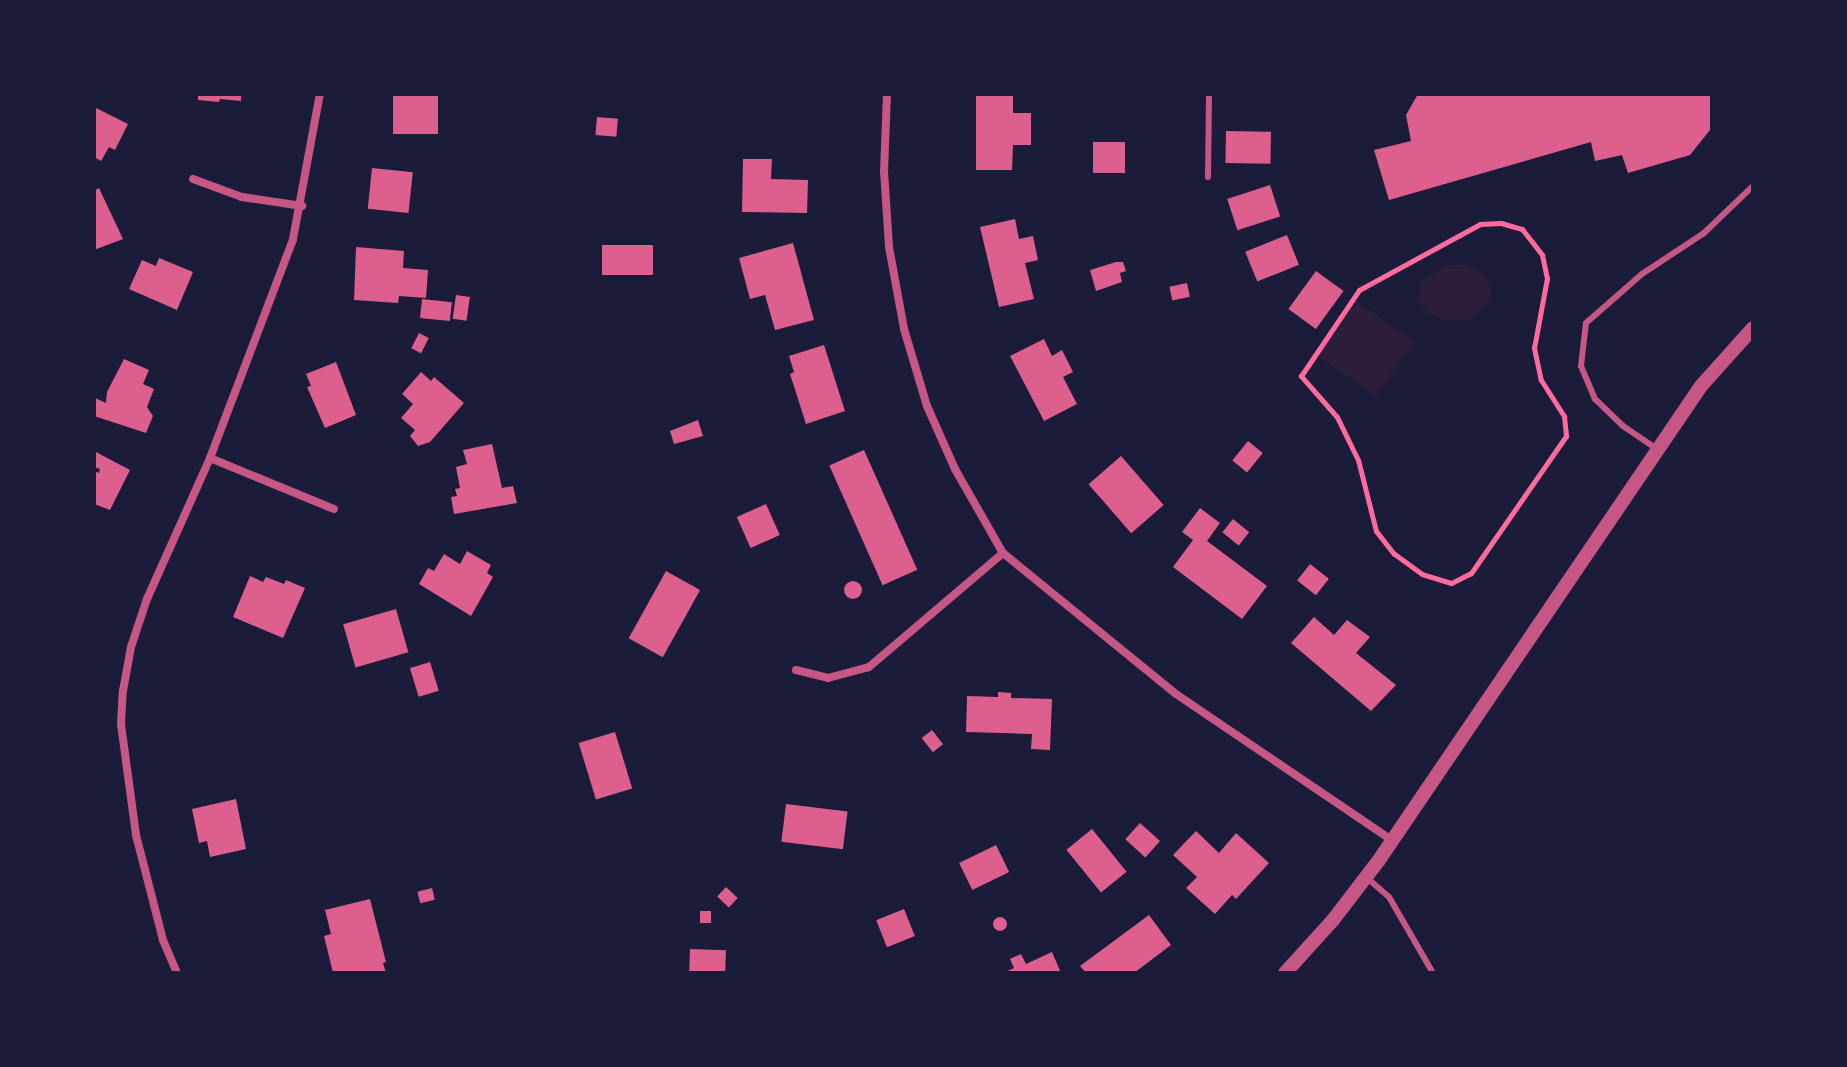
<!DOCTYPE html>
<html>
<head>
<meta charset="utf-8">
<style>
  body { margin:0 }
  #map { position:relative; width:1847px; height:1067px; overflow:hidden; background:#1b1b3a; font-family:"Space Grotesk",sans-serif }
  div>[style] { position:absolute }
  .green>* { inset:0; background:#2a1e3b; transform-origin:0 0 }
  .building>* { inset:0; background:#dd5f8e; transform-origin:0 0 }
  .round { border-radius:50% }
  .path>* { height:5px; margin:-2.5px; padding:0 2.5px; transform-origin:2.5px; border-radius:2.5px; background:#ff6b9d }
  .service>* { height:6px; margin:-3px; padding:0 3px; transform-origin:3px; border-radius:3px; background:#c65784 }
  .minor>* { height:8px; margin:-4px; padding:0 4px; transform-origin:4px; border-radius:4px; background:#c65784 }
  .tertiary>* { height:14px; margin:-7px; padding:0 7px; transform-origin:7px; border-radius:7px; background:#c65784 }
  span { translate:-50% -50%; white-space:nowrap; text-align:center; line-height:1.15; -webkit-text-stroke:8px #1b1b3a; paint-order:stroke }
  .frame { position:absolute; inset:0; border:96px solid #1b1b3a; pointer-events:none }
</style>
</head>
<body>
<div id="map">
  <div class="green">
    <div style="clip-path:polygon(1450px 265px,1468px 265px,1484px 275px,1491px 288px,1489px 300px,1469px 320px,1442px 320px,1428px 314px,1418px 301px,1421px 282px,1440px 268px)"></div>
    <div style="left:1356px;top:301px;width:71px;height:67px;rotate:35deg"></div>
  </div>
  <div class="building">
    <div style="clip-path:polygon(198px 94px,241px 94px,241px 101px,220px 99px,219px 102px,198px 100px)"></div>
    <div style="left:393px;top:94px;width:45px;height:40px"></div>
    <div style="clip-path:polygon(976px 94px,1013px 94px,1013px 113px,1031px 113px,1031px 145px,1013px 145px,1012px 170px,976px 170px)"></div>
    <div style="clip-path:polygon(1710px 94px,1710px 130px,1690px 155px,1628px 173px,1622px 155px,1595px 161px,1591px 142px,1389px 200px,1374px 150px,1411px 141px,1406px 115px,1418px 94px)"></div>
    <div style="clip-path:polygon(94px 107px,128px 124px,115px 150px,109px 147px,101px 161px,94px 157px)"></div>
    <div style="left:597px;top:117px;width:21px;height:18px;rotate:5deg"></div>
    <div style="left:1226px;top:131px;width:45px;height:32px;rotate:1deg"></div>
    <div style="left:1125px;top:142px;width:31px;height:32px;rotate:90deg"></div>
    <div style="clip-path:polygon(743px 159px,772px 159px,771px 179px,808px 180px,807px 213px,742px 212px)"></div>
    <div style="left:372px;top:168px;width:41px;height:41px;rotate:6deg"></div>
    <div style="left:1270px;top:185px;width:33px;height:45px;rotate:72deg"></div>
    <div style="clip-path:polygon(99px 188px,123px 239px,94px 250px,94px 191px)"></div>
    <div style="clip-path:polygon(1015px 219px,1019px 239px,1033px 236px,1038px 260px,1025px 263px,1034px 299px,999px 307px,980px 227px)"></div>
    <div style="left:1287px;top:235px;width:32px;height:45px;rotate:68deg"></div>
    <div style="clip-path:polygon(793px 243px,814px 320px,775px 330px,765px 295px,750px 299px,739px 258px)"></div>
    <div style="left:602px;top:245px;width:51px;height:30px"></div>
    <div style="clip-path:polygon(356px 247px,404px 251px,403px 268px,428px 270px,426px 298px,399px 296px,398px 303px,354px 300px)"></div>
    <div style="clip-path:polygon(159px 258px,193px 272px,177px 310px,129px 289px,142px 260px,156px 266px)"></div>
    <div style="clip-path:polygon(1116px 262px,1123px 262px,1126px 271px,1120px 273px,1122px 282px,1096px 291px,1090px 270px)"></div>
    <div style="left:1316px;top:271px;width:34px;height:47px;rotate:36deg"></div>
    <div style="left:1187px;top:283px;width:14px;height:18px;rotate:78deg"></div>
    <div style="left:456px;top:295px;width:14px;height:24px;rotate:8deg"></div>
    <div style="left:422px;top:299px;width:30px;height:19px;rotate:6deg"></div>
    <div style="left:419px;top:333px;width:11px;height:17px;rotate:27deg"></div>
    <div style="clip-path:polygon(1044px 339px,1052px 356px,1062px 350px,1073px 372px,1063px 377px,1077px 404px,1044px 421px,1010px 356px)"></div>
    <div style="clip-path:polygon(824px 345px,845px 411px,806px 424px,790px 374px,794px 372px,789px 356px)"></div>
    <div style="clip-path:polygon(124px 359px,149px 370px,143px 384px,154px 389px,147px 407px,153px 416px,146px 433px,94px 416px,95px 398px,106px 403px,107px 392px)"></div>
    <div style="clip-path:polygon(336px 362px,356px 415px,325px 428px,307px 387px,311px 386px,306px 374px)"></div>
    <div style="clip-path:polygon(421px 372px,431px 381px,434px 377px,464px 403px,430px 442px,418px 446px,410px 436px,415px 430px,401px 418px,413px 404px,402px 394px)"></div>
    <div style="clip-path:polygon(698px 420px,703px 436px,674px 444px,670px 431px)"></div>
    <div style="left:1248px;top:441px;width:19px;height:25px;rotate:39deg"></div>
    <div style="clip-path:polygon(492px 444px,502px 488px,513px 486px,517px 503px,454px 514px,451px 497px,457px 496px,455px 489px,460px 488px,456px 467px,467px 464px,463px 450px)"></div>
    <div style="left:864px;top:450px;width:131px;height:38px;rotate:66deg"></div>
    <div style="clip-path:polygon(94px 451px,130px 470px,110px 510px,94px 504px,94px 471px,99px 473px,100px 469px,94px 467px)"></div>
    <div style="left:1121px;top:456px;width:65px;height:43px;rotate:49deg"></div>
    <div style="left:766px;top:504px;width:34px;height:32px;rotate:66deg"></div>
    <div style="clip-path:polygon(1200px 508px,1220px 523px,1207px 541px,1267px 586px,1242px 619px,1173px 567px,1193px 540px,1182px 532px)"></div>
    <div style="left:1233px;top:519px;width:21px;height:17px;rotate:39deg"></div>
    <div style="clip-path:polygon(467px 551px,491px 565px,487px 573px,493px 577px,471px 616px,419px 584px,428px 568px,434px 571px,444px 554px,460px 564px)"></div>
    <div style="left:1310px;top:564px;width:24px;height:21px;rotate:38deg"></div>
    <div style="left:666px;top:571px;width:39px;height:77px;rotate:29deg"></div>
    <div style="clip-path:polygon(250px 576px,263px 582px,266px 577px,284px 584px,286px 580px,305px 588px,283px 638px,233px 617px)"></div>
    <div class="round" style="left:844px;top:581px;width:18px;height:18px"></div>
    <div style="left:396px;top:609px;width:45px;height:55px;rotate:74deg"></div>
    <div style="clip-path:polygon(1314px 617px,1334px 635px,1347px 620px,1370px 637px,1356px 653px,1396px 685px,1371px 711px,1291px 643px)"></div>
    <div style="left:430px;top:662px;width:30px;height:21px;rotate:73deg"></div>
    <div style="clip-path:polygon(998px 692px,1011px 693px,1011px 698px,1052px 699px,1050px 750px,1031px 749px,1032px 734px,966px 732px,967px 696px,998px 697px)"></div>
    <div style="left:932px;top:730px;width:18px;height:13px;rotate:52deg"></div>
    <div style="left:615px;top:732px;width:59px;height:38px;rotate:73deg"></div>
    <div style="clip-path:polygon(236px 799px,246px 849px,210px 857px,207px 841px,199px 843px,192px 809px)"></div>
    <div style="left:786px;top:804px;width:62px;height:38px;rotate:7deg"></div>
    <div style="left:1140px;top:823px;width:27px;height:22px;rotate:42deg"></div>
    <div style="left:1092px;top:829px;width:55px;height:33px;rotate:51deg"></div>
    <div style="clip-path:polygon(1196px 831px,1219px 853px,1236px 833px,1269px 863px,1236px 899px,1232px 895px,1215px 914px,1186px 888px,1197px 877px,1173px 855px)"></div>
    <div style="left:996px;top:845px;width:30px;height:41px;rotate:64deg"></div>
    <div style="left:726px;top:887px;width:16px;height:13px;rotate:43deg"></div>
    <div style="left:432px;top:888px;width:12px;height:15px;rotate:76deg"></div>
    <div style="clip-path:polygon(370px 899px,386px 962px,383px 963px,386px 973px,333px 973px,324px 936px,331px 934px,325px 910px)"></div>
    <div style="left:904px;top:909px;width:29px;height:30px;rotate:68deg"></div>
    <div style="left:700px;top:911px;width:11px;height:12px"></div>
    <div style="clip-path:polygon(1149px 915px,1171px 945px,1134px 973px,1086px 973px,1080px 966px)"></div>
    <div class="round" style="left:993px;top:917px;width:14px;height:14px"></div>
    <div style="left:690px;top:949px;width:36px;height:24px;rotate:2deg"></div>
    <div style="clip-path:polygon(1052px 952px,1061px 973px,1003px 973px,1014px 968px,1010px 959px,1021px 954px,1026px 964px)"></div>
  </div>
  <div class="path">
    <div style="left:1501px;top:223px;width:22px;rotate:16deg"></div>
    <div style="left:1522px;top:229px;width:33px;rotate:52deg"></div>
    <div style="left:1542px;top:255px;width:24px;rotate:78deg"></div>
    <div style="left:1547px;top:278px;width:71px;rotate:100.5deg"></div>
    <div style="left:1534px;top:348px;width:33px;rotate:78deg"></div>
    <div style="left:1541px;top:380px;width:43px;rotate:57.4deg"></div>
    <div style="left:1564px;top:416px;width:20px;rotate:84deg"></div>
    <div style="left:1566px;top:436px;width:167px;rotate:124.7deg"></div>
    <div style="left:1471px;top:573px;width:22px;rotate:153deg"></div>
    <div style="left:1451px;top:583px;width:30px;rotate:-163deg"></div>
    <div style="left:1422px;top:574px;width:34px;rotate:-144deg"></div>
    <div style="left:1394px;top:554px;width:29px;rotate:-128deg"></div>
    <div style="left:1376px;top:531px;width:73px;rotate:-104.2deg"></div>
    <div style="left:1358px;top:460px;width:48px;rotate:-116deg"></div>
    <div style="left:1337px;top:417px;width:55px;rotate:-131.3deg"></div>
    <div style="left:1301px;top:376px;width:104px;rotate:-56deg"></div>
    <div style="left:1359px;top:290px;width:138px;rotate:-28.6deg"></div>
    <div style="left:1480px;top:224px;width:21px;rotate:-3deg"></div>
  </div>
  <div class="service">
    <div style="left:1208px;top:177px;width:83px;rotate:-89.3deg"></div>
    <div style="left:1657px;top:449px;width:41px;rotate:-145.9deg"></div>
    <div style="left:1623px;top:426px;width:39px;rotate:-136deg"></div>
    <div style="left:1595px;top:399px;width:36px;rotate:-113deg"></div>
    <div style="left:1581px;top:366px;width:43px;rotate:-83.4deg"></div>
    <div style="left:1586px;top:323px;width:74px;rotate:-41.2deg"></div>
    <div style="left:1642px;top:274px;width:74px;rotate:-33.5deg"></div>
    <div style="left:1704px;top:233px;width:68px;rotate:-43.8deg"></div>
    <div style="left:1366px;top:877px;width:30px;rotate:41deg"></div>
    <div style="left:1389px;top:897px;width:88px;rotate:59.9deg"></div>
  </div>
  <div class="minor">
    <div style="left:887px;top:94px;width:77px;rotate:92.2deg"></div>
    <div style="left:884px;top:171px;width:76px;rotate:86.2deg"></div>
    <div style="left:889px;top:247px;width:83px;rotate:79.6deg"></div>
    <div style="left:904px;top:329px;width:80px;rotate:73.4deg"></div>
    <div style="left:927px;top:406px;width:69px;rotate:66deg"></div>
    <div style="left:955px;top:469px;width:97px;rotate:60.3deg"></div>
    <div style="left:1003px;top:553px;width:223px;rotate:39.2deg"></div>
    <div style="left:1176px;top:694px;width:261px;rotate:34.1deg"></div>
    <div style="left:193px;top:179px;width:52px;rotate:20.2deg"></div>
    <div style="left:242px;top:197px;width:61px;rotate:8.5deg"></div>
    <div style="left:210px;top:458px;width:134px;rotate:22.4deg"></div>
    <div style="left:796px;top:670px;width:33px;rotate:14deg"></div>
    <div style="left:828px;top:678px;width:42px;rotate:-15deg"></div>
    <div style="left:869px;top:667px;width:176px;rotate:-40.4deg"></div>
    <div style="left:177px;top:973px;width:36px;rotate:-113deg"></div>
    <div style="left:163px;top:940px;width:108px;rotate:-104.4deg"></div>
    <div style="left:136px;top:835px;width:112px;rotate:-97.7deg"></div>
    <div style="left:121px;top:724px;width:33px;rotate:-87deg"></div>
    <div style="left:123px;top:691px;width:45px;rotate:-79.7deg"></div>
    <div style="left:131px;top:647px;width:51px;rotate:-71.6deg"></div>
    <div style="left:147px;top:599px;width:154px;rotate:-65.9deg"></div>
    <div style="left:210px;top:458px;width:234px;rotate:-69.2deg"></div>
    <div style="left:293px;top:239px;width:147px;rotate:-79.5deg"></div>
  </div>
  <div class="tertiary">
    <div style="left:1285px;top:973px;width:72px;rotate:-47.8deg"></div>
    <div style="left:1333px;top:920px;width:76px;rotate:-52.5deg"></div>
    <div style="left:1379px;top:860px;width:573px;rotate:-55.81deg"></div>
    <div style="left:1701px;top:386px;width:78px;rotate:-48.1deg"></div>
  </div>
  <div class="frame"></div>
</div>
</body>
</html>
